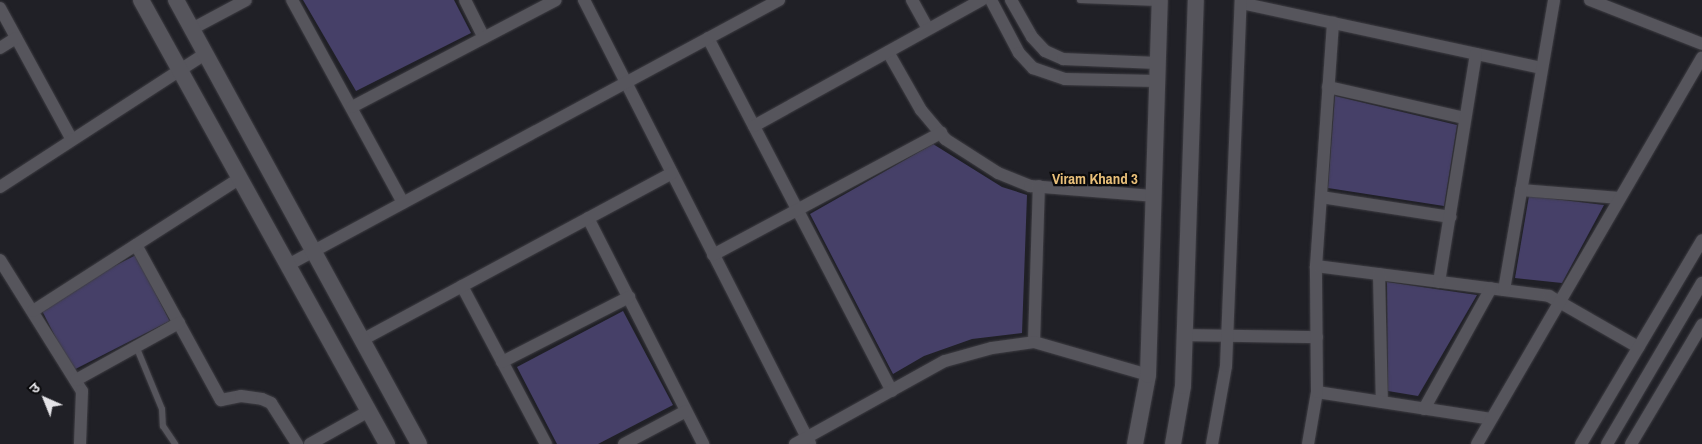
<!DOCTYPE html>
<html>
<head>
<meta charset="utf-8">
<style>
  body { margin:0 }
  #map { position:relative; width:1702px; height:444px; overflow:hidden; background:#202026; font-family:"Archivo Narrow","Noto Sans Devanagari",sans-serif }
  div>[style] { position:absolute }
  .green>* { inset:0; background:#464068; transform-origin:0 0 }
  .roads { filter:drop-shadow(0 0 1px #3e3d43) drop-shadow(0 0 1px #3e3d43) }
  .service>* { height:6px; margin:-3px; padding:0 3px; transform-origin:3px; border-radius:3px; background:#56555c }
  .minor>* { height:12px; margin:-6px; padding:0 6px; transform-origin:6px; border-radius:6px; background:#56555c }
  .tertiary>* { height:16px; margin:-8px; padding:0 8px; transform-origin:8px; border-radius:8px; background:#56555c }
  span { translate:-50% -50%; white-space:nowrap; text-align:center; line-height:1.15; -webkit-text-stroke:4.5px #0a0a0c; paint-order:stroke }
  .neighbourhood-label { font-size:15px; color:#e8bf79; font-weight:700 }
  .north { position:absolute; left:20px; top:374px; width:50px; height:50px; -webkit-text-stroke:4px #0a0a0c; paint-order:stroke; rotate:316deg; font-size:14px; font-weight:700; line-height:20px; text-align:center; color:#e4e3e7 }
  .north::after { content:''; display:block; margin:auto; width:18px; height:22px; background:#e4e3e7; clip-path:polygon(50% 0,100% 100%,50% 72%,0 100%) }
</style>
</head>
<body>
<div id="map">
  <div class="green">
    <div style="clip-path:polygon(303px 0,454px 0,471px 33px,356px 91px)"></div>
    <div style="clip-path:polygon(1335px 96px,1457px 125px,1444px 206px,1328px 188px)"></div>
    <div style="clip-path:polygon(933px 144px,1002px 187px,1027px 195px,1022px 333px,972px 339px,924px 356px,893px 374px,810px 214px)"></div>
    <div style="clip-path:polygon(1529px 196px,1604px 205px,1562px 283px,1515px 278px)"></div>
    <div style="left:136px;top:255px;width:74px;height:109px;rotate:63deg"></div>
    <div style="clip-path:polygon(1387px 282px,1477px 295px,1418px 396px,1388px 391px)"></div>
    <div style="clip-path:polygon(623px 311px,673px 405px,598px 444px,557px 444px,517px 367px)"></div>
  </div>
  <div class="roads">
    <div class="service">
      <div style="left:1080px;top:0;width:78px;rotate:2.2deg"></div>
      <div style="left:136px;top:346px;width:68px;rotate:67.6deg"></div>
      <div style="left:162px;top:409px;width:17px;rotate:87deg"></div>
      <div style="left:163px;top:426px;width:22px;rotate:56deg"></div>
    </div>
    <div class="minor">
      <div style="left:292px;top:0;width:231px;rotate:61.3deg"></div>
      <div style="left:465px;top:0;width:42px;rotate:63.4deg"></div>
      <div style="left:584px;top:0;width:498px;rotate:63deg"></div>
      <div style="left:912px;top:0;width:33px;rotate:61deg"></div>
      <div style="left:991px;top:0;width:60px;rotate:62.2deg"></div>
      <div style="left:1019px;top:53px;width:21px;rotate:47deg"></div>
      <div style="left:1033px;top:68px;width:34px;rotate:19deg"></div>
      <div style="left:1065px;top:79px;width:91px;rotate:1.3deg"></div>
      <div style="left:1011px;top:0;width:43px;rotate:60.4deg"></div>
      <div style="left:1032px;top:37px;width:19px;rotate:47deg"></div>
      <div style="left:1045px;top:51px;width:20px;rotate:24deg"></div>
      <div style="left:1063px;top:59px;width:94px;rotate:2.4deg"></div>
      <div style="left:1590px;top:0;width:120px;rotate:21.4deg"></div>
      <div style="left:1241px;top:3px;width:308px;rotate:12.2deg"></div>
      <div style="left:0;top:8px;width:150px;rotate:61.4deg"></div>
      <div style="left:192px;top:29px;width:61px;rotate:-28.2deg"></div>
      <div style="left:708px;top:38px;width:398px;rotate:62.5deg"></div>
      <div style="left:0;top:48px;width:19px;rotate:-32deg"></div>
      <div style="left:888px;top:52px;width:67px;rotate:60.4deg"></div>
      <div style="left:921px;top:110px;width:38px;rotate:50deg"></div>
      <div style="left:945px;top:139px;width:63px;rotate:32.7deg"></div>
      <div style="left:998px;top:173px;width:35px;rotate:22deg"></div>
      <div style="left:1030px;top:186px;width:123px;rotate:4.6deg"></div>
      <div style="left:1328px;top:87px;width:140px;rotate:12.8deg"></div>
      <div style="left:352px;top:107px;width:230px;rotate:-27.7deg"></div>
      <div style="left:754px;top:126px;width:260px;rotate:-29deg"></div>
      <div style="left:0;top:187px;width:244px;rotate:-33deg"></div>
      <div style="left:1521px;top:190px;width:99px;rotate:4.6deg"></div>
      <div style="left:1321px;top:197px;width:131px;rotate:8.8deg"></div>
      <div style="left:588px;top:218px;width:254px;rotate:63deg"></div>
      <div style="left:136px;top:245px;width:177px;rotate:61.3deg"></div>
      <div style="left:221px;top:400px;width:20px;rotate:-11deg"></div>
      <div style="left:241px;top:396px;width:21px;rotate:8deg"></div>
      <div style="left:262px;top:399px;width:10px;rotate:24deg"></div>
      <div style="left:271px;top:403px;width:49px;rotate:57.6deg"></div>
      <div style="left:713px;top:255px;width:259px;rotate:-28.2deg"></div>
      <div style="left:0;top:260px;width:155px;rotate:58deg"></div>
      <div style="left:82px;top:391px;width:53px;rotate:92.2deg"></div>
      <div style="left:288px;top:265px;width:558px;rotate:-28.36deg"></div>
      <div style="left:1316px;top:266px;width:235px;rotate:7.3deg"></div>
      <div style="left:1549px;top:296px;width:103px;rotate:29.8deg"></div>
      <div style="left:1379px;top:274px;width:128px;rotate:88.7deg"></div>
      <div style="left:1439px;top:282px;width:231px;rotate:-80.8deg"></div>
      <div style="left:462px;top:286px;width:179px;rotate:62deg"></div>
      <div style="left:1504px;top:290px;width:294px;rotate:-80.2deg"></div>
      <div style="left:33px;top:311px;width:246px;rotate:-32.7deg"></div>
      <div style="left:1185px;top:335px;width:132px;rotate:0.9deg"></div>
      <div style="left:362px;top:340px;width:352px;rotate:-28.3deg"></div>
      <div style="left:1034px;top:342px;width:156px;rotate:-88.2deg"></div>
      <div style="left:502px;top:362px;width:143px;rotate:-27.1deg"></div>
      <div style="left:76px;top:380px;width:118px;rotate:-29deg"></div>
      <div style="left:1317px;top:392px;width:176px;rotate:8.8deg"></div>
      <div style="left:1424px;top:409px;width:138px;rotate:-61deg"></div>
      <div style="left:310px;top:444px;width:68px;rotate:-29.2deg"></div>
      <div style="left:624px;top:444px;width:70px;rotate:-28deg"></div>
      <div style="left:795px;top:444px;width:171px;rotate:-29deg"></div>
      <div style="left:945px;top:361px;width:49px;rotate:-15.5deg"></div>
      <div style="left:992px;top:348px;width:42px;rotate:-8.1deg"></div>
      <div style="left:1034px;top:342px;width:119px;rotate:16.1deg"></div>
      <div style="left:1212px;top:444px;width:79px;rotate:-79.8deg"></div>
      <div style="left:1226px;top:366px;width:366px;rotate:-87.7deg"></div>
      <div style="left:1308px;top:444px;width:53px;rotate:-80.2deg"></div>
      <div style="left:1317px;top:392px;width:126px;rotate:-90.5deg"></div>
      <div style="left:1316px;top:266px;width:244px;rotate:-86deg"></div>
      <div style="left:1477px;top:444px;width:447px;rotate:-59.8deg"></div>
      <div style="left:1581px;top:444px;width:237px;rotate:-59.3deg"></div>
      <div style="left:1607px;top:444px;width:187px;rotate:-59.5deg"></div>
      <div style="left:1631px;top:444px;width:139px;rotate:-59.2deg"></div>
    </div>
    <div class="tertiary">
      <div style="left:141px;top:0;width:508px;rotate:61.01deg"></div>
      <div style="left:176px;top:0;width:506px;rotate:61.31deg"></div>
      <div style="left:1135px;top:444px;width:70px;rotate:-79.3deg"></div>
      <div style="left:1148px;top:375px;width:375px;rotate:-88.2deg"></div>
      <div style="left:1173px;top:444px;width:59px;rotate:-80.2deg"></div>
      <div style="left:1183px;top:386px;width:386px;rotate:-88.1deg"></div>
    </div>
  </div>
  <div class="neighbourhood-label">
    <span style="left:1095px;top:179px">Viram Khand 3</span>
  </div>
  <div class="north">उ</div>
</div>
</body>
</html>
